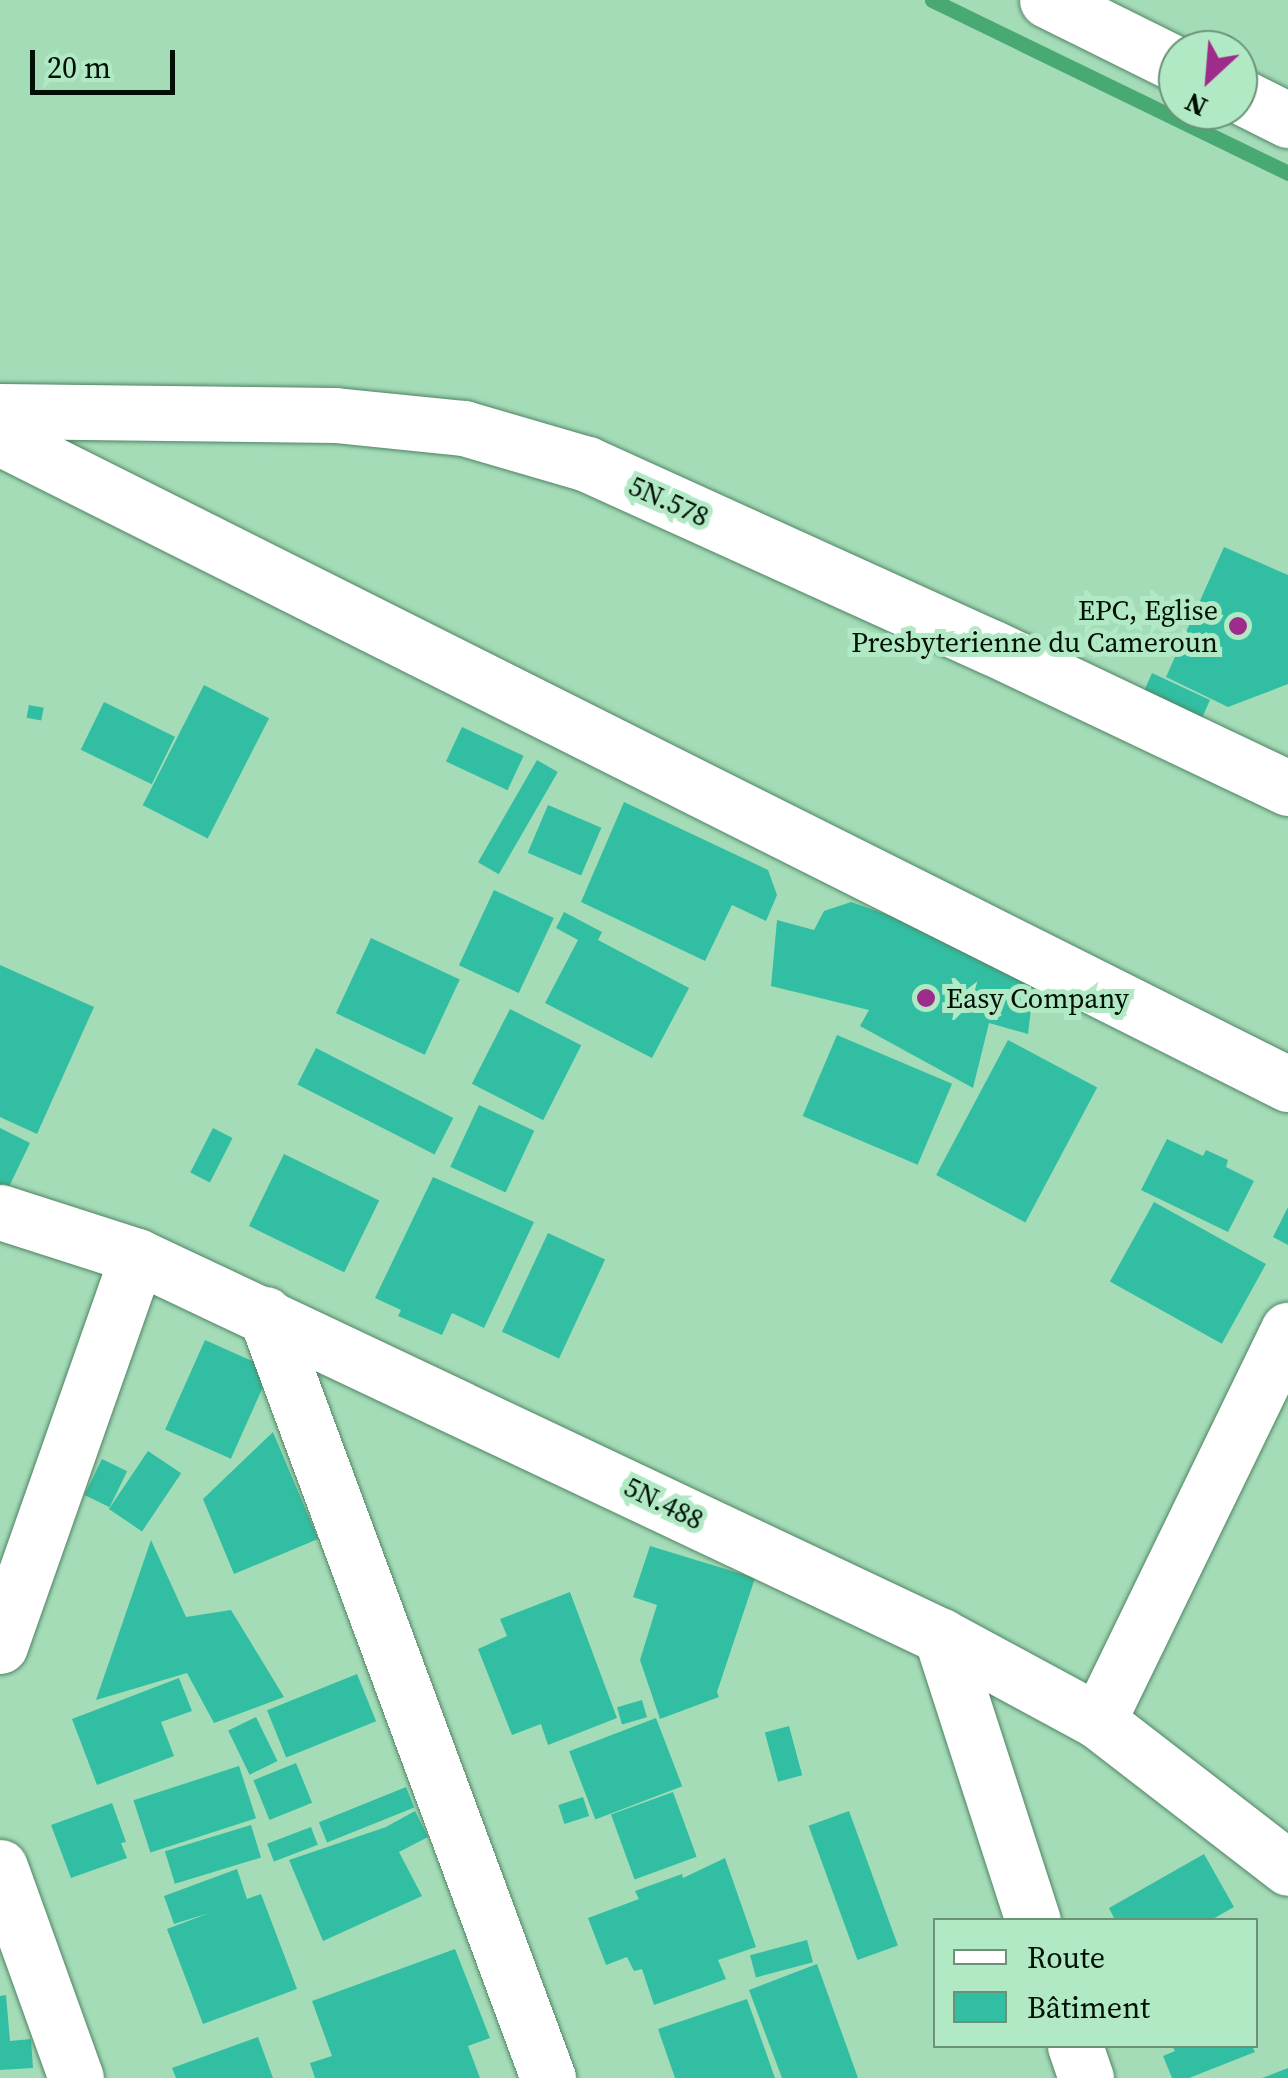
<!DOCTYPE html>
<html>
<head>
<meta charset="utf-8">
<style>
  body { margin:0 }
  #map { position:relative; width:1288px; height:2078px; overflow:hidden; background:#a5dcb8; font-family:"Source Serif 4",serif }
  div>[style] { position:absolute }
  .stream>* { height:15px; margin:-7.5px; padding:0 7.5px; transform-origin:7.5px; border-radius:7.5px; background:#49a973 }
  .building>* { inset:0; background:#32bea2; transform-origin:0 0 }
  .roads { filter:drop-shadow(0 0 2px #508464) drop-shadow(0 0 2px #508464) }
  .street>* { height:55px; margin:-27.5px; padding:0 27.5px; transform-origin:27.5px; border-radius:27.5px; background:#fff }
  .dots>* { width:28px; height:28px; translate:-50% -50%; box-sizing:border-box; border:5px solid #b1e9c5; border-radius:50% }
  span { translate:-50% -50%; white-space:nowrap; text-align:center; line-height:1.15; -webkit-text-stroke:10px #b1e9c5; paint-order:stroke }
  .street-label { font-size:28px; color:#001005 }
  .poi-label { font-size:28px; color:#001005 }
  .right { translate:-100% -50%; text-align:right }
  .left { translate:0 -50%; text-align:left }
  .legend { position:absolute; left:933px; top:1918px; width:325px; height:130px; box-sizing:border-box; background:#b1e9c5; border:2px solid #6a9278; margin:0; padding:12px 18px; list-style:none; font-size:30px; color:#001005 }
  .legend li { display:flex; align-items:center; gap:20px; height:50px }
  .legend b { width:50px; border:2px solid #6a9278 }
  .north { position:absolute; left:1158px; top:30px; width:100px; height:100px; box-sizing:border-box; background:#b1e9c5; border:2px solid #6a9278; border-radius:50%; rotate:206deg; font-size:28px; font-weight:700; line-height:40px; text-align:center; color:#001005 }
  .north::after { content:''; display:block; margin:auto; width:35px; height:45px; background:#9d2c8a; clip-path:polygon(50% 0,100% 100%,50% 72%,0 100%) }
  .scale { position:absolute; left:30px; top:50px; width:145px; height:45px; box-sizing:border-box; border:5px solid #001005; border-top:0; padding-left:12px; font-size:30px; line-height:35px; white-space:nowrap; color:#001005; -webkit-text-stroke:8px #b1e9c5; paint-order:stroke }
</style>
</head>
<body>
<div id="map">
  <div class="stream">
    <div style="left:932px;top:0;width:396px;rotate:25.9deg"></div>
  </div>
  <div class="building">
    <div style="clip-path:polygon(1224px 547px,1288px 575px,1288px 684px,1228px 707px,1166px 677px)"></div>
    <div style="clip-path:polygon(1152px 673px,1210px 700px,1202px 718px,1141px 698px)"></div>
    <div style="left:204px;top:685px;width:73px;height:135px;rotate:27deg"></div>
    <div style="left:104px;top:702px;width:79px;height:53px;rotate:26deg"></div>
    <div style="left:29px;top:705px;width:15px;height:13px;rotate:11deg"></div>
    <div style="left:462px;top:727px;width:68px;height:38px;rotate:25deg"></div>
    <div style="left:537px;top:760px;width:24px;height:118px;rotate:30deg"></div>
    <div style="clip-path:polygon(624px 802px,768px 870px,777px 895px,766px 921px,732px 905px,705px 961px,581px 902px)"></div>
    <div style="left:548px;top:805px;width:58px;height:52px;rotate:23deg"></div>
    <div style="left:494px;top:890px;width:66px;height:83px;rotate:25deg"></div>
    <div style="clip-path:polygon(851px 902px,1036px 967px,1028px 1034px,989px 1023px,973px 1088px,860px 1026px,869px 1010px,771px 986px,777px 920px,814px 930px,824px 911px)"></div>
    <div style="clip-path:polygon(564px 912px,602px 932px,598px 940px,689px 988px,652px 1058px,545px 1003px,578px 940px,556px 928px)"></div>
    <div style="left:371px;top:938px;width:98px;height:83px;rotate:25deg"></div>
    <div style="clip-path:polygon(0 965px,94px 1007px,37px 1134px,0 1117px)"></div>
    <div style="left:510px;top:1009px;width:80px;height:84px;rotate:27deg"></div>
    <div style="left:837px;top:1035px;width:125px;height:88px;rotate:23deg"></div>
    <div style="left:1008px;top:1040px;width:101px;height:153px;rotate:28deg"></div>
    <div style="left:316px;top:1048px;width:154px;height:41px;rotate:27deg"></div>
    <div style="left:479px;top:1105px;width:61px;height:68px;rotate:25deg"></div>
    <div style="clip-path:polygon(0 1128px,30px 1143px,6px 1193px,0 1190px)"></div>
    <div style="left:213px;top:1128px;width:22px;height:50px;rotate:27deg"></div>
    <div style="clip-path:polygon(1167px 1139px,1203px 1156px,1206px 1150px,1228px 1160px,1226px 1167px,1254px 1181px,1228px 1232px,1141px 1190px)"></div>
    <div style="left:284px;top:1154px;width:106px;height:80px;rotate:26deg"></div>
    <div style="clip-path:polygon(433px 1177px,534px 1222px,484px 1328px,452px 1313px,442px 1335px,398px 1316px,401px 1310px,375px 1298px)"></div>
    <div style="left:1154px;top:1202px;width:128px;height:91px;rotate:29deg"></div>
    <div style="clip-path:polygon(1288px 1207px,1288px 1245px,1273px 1237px)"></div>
    <div style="left:548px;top:1233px;width:63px;height:109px;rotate:25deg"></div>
    <div style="left:205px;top:1340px;width:72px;height:98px;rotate:24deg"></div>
    <div style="clip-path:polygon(273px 1432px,318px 1539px,234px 1574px,203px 1499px)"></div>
    <div style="left:148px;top:1451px;width:40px;height:70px;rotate:34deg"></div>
    <div style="left:102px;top:1459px;width:28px;height:40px;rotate:26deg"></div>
    <div style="clip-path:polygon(151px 1540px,186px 1617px,231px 1610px,284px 1697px,214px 1723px,187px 1673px,96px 1700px)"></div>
    <div style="clip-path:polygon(650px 1546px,755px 1578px,717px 1692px,719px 1697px,660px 1719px,640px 1660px,657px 1605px,633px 1597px)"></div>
    <div style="clip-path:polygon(570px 1592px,617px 1718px,548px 1745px,541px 1724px,512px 1735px,478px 1649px,507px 1636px,500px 1619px)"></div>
    <div style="left:357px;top:1674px;width:51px;height:97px;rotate:68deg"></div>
    <div style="clip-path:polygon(179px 1678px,192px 1711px,161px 1722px,174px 1756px,97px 1785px,72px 1719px)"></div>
    <div style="left:642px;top:1700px;width:18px;height:26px;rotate:74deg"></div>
    <div style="left:256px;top:1717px;width:49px;height:31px;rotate:64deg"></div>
    <div style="left:656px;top:1718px;width:73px;height:93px;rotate:69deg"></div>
    <div style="left:789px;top:1726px;width:51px;height:25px;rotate:75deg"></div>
    <div style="left:296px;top:1763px;width:43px;height:46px;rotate:68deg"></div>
    <div style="left:239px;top:1766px;width:55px;height:111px;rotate:72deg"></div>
    <div style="left:406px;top:1787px;width:22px;height:94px;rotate:68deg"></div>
    <div style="left:673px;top:1792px;width:69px;height:66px;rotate:70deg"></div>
    <div style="left:583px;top:1797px;width:20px;height:26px;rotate:72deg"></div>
    <div style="clip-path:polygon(112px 1803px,126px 1842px,121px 1843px,127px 1858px,71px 1878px,51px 1825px)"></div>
    <div style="clip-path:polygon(415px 1811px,428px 1837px,399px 1852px,422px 1896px,323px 1941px,289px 1860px,386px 1827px)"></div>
    <div style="left:849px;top:1811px;width:143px;height:43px;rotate:70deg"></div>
    <div style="left:251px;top:1825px;width:34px;height:90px;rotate:73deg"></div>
    <div style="left:311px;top:1827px;width:19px;height:47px;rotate:69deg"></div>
    <div style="clip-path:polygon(1204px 1854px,1234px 1907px,1211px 1920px,1115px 1920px,1109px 1908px)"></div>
    <div style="clip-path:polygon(725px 1858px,756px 1947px,718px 1960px,726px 1979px,654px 2005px,642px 1969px,634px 1971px,627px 1957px,606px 1965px,588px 1918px,639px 1899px,635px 1891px,682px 1874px,683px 1878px)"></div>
    <div style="clip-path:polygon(237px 1869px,247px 1899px,261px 1894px,297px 1989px,203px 2024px,167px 1929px,209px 1913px,174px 1924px,164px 1896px)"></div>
    <div style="left:807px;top:1940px;width:23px;height:59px;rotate:75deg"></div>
    <div style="clip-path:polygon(455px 1949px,490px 2038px,468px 2046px,480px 2078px,315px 2078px,310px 2063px,332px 2056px,312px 2001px)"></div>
    <div style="clip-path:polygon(817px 1964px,858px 2078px,782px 2078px,749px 1990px)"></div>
    <div style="clip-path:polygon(6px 1995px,10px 2041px,31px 2039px,33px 2068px,0 2070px,0 1996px)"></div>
    <div style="clip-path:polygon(747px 1999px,775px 2078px,675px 2078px,658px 2029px)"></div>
    <div style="clip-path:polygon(258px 2037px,273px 2078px,176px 2078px,172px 2068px)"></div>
    <div style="clip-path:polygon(1172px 2046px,1252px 2046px,1255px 2052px,1189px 2078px,1172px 2078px,1163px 2056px,1175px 2051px)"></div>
    <div style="clip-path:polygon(1288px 2068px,1288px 2078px,1262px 2078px)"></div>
  </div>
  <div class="roads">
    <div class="street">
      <div style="left:1047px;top:0;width:146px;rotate:26.4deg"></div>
      <div style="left:1238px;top:95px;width:56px;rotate:26.6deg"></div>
      <div style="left:0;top:411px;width:335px;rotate:0.7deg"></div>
      <div style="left:335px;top:415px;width:130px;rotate:5.8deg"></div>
      <div style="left:464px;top:428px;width:128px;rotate:16.3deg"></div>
      <div style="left:587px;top:464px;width:444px;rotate:24.4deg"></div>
      <div style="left:991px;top:647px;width:329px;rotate:25.4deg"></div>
      <div style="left:0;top:438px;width:1441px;rotate:26.64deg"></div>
      <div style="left:0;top:1212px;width:144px;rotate:17.8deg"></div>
      <div style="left:137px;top:1256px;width:889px;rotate:25.3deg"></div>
      <div style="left:941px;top:1636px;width:179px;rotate:28.4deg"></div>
      <div style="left:1098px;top:1721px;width:240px;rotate:37.7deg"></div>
      <div style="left:265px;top:1314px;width:815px;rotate:69.67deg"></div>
      <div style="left:941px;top:1636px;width:299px;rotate:72.1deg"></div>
      <div style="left:0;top:1646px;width:413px;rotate:-70.6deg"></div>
      <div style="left:1098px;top:1721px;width:435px;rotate:-64.1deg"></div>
      <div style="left:0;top:1867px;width:224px;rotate:70.2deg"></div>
      <div style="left:1075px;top:2046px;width:34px;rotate:71deg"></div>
    </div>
  </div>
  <div class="dots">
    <div style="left:1238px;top:626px;background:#9d2c8a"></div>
    <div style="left:926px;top:998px;background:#9d2c8a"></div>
  </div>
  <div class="street-label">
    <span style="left:669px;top:501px;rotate:24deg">5N.578</span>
    <span style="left:664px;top:1503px;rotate:26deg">5N.488</span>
  </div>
  <div class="poi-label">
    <span class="right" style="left:1218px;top:626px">EPC, Eglise<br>Presbyterienne du Cameroun</span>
    <span class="left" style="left:946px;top:998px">Easy Company</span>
  </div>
  <ul class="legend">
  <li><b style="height:12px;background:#fff"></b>Route</li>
  <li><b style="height:28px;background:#32bea2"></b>Bâtiment</li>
  </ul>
  <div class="north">N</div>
  <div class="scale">20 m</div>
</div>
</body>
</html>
